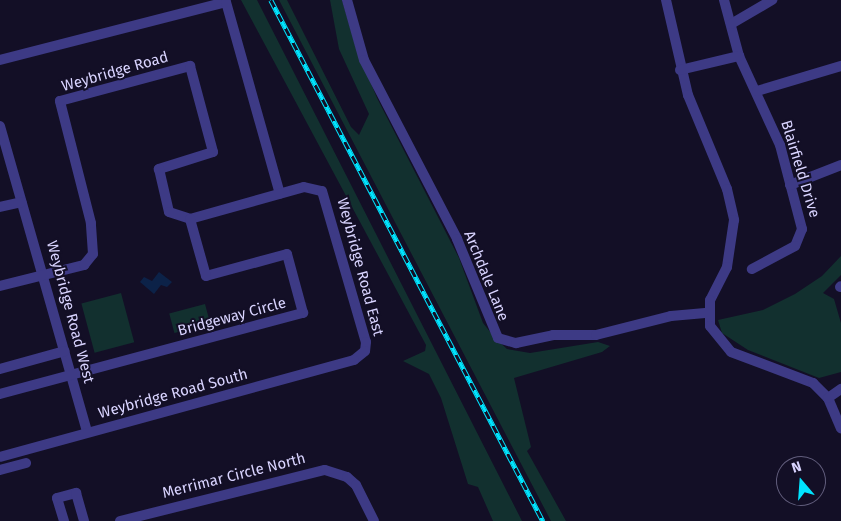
<!DOCTYPE html>
<html>
<head>
<meta charset="utf-8">
<style>
  body { margin:0 }
  #map { position:relative; width:841px; height:521px; overflow:hidden; background:#130f26; font-family:"Fira Sans",sans-serif }
  div>[style] { position:absolute }
  .green>* { inset:0; background:#12302f; transform-origin:0 0 }
  .water>* { inset:0; background:#0c2248 }
  .minor>* { height:10px; margin:-5px; padding:0 5px; transform-origin:5px; border-radius:5px; background:#3d3a85 }
  .rail>* { height:4.5px; margin-top:-2.25px; transform-origin:0; background:repeating-linear-gradient(90deg,#130f26 0 8px,#00e5ff 0 16px); box-sizing:border-box; border-block:1px solid #00e5ff }
  span { translate:-50% -50%; white-space:nowrap; text-align:center; line-height:1.15; -webkit-text-stroke:4px #130f26; paint-order:stroke }
  .street-label { font-size:15px; color:#d9d4ff }
  .north { position:absolute; left:776px; top:456px; width:50px; height:50px; box-sizing:border-box; background:#130f26; border:1px solid #625e7d; border-radius:50%; rotate:342deg; font-size:14px; font-weight:700; line-height:20px; text-align:center; color:#d9d4ff }
  .north::after { content:''; display:block; margin:auto; width:18px; height:22px; background:#00e5ff; clip-path:polygon(50% 0,100% 100%,50% 72%,0 100%) }
</style>
</head>
<body>
<div id="map">
  <div class="green">
    <div style="clip-path:polygon(241px 0,257px 0,522px 521px,493px 521px,478px 487px,468px 484px,441px 398px,429px 374px,403px 361px,425px 351px,426px 345px)"></div>
    <div style="clip-path:polygon(279px 0,287px 0,351px 127px,359px 135px,369px 114px,339px 49px,330px 0,342px 0,356px 48px,377px 98px,459px 258px,483px 323px,495px 338px,507px 349px,530px 353px,598px 342px,610px 346px,602px 352px,514px 378px,531px 447px,527px 451px,566px 521px,551px 521px)"></div>
    <div style="clip-path:polygon(841px 256px,841px 275px,823px 293px,834px 299px,841px 323px,841px 372px,819px 378px,748px 350px,722px 333px,718px 320px,763px 310px,795px 294px,822px 276px)"></div>
    <div style="left:121px;top:293px;width:51px;height:41px;rotate:75deg"></div>
    <div style="left:205px;top:304px;width:20px;height:37px;rotate:75deg"></div>
  </div>
  <div class="water">
    <div style="clip-path:polygon(159px 272px,172px 282px,167px 287px,161px 285px,154px 294px,140px 282px,144px 277px,152px 281px)"></div>
  </div>
  <div class="minor">
    <div style="left:347px;top:0;width:62px;rotate:74.2deg"></div>
    <div style="left:364px;top:60px;width:202px;rotate:62.5deg"></div>
    <div style="left:457px;top:239px;width:107px;rotate:67.5deg"></div>
    <div style="left:498px;top:338px;width:19px;rotate:16deg"></div>
    <div style="left:516px;top:343px;width:38px;rotate:-12deg"></div>
    <div style="left:553px;top:335px;width:43px"></div>
    <div style="left:596px;top:335px;width:77px;rotate:-14.2deg"></div>
    <div style="left:671px;top:316px;width:37px;rotate:-5deg"></div>
    <div style="left:666px;top:0;width:98px;rotate:77deg"></div>
    <div style="left:688px;top:95px;width:102px;rotate:67.5deg"></div>
    <div style="left:727px;top:189px;width:32px;rotate:77deg"></div>
    <div style="left:734px;top:220px;width:48px;rotate:98.5deg"></div>
    <div style="left:727px;top:267px;width:37px;rotate:117deg"></div>
    <div style="left:710px;top:300px;width:26px;rotate:90deg"></div>
    <div style="left:710px;top:326px;width:33px;rotate:51deg"></div>
    <div style="left:731px;top:352px;width:88px;rotate:20.7deg"></div>
    <div style="left:813px;top:383px;width:21px;rotate:45deg"></div>
    <div style="left:828px;top:398px;width:33px;rotate:67deg"></div>
    <div style="left:724px;top:0;width:58px;rotate:75deg"></div>
    <div style="left:739px;top:56px;width:98px;rotate:65.3deg"></div>
    <div style="left:780px;top:145px;width:87px;rotate:75.3deg"></div>
    <div style="left:802px;top:229px;width:18px;rotate:112deg"></div>
    <div style="left:795px;top:246px;width:49px;rotate:151.9deg"></div>
    <div style="left:731px;top:24px;width:48px;rotate:-30.3deg"></div>
    <div style="left:0;top:60px;width:233px;rotate:-14.4deg"></div>
    <div style="left:226px;top:2px;width:199px;rotate:74.3deg"></div>
    <div style="left:680px;top:70px;width:61px;rotate:-13.3deg"></div>
    <div style="left:757px;top:91px;width:88px;rotate:-16.6deg"></div>
    <div style="left:0;top:126px;width:318px;rotate:74.1deg"></div>
    <div style="left:790px;top:185px;width:55px;rotate:-21.4deg"></div>
    <div style="left:0;top:207px;width:22px;rotate:-13deg"></div>
    <div style="left:0;top:286px;width:87px;rotate:-14deg"></div>
    <div style="left:84px;top:265px;width:14px;rotate:-51deg"></div>
    <div style="left:93px;top:254px;width:31px;rotate:-94deg"></div>
    <div style="left:91px;top:223px;width:126px;rotate:-104.3deg"></div>
    <div style="left:60px;top:101px;width:135px;rotate:-15.1deg"></div>
    <div style="left:190px;top:66px;width:89px;rotate:75deg"></div>
    <div style="left:213px;top:152px;width:57px;rotate:162.5deg"></div>
    <div style="left:159px;top:169px;width:44px;rotate:76.9deg"></div>
    <div style="left:169px;top:212px;width:22px;rotate:18deg"></div>
    <div style="left:190px;top:219px;width:118px;rotate:-15.7deg"></div>
    <div style="left:304px;top:187px;width:18px;rotate:13deg"></div>
    <div style="left:322px;top:191px;width:157px;rotate:73.8deg"></div>
    <div style="left:366px;top:342px;width:9px;rotate:96deg"></div>
    <div style="left:365px;top:351px;width:14px;rotate:141deg"></div>
    <div style="left:354px;top:360px;width:367px;rotate:164.7deg"></div>
    <div style="left:840px;top:287px;width:1px;rotate:-45deg"></div>
    <div style="left:0;top:369px;width:67px;rotate:-15.5deg"></div>
    <div style="left:0;top:394px;width:314px;rotate:-15deg"></div>
    <div style="left:303px;top:313px;width:61px;rotate:-105.2deg"></div>
    <div style="left:287px;top:254px;width:84px;rotate:164.8deg"></div>
    <div style="left:206px;top:276px;width:59px;rotate:-105.7deg"></div>
    <div style="left:828px;top:398px;width:16px;rotate:-35deg"></div>
    <div style="left:0;top:470px;width:27px;rotate:-15deg"></div>
    <div style="left:64px;top:521px;width:24px;rotate:-107deg"></div>
    <div style="left:57px;top:498px;width:20px;rotate:-15deg"></div>
    <div style="left:76px;top:493px;width:29px;rotate:74deg"></div>
    <div style="left:120px;top:521px;width:211px;rotate:-14deg"></div>
    <div style="left:325px;top:470px;width:23px;rotate:18deg"></div>
    <div style="left:347px;top:477px;width:12px;rotate:42deg"></div>
    <div style="left:356px;top:485px;width:40px;rotate:63.4deg"></div>
  </div>
  <div class="rail">
    <div style="left:271px;top:0;width:588px;rotate:62.43deg"></div>
  </div>
  <div class="street-label">
    <span style="left:115px;top:72px;rotate:-16deg">Weybridge Road</span>
    <span style="left:800px;top:169px;rotate:73deg">Blairfield Drive</span>
    <span style="left:360px;top:267px;rotate:75deg">Weybridge Road East</span>
    <span style="left:486px;top:276px;rotate:68deg">Archdale Lane</span>
    <span style="left:70px;top:312px;rotate:75deg">Weybridge Road West</span>
    <span style="left:232px;top:317px;rotate:-15deg">Bridgeway Circle</span>
    <span style="left:173px;top:394px;rotate:-15deg">Weybridge Road South</span>
    <span style="left:234px;top:476px;rotate:-14deg">Merrimar Circle North</span>
  </div>
  <div class="north">N</div>
</div>
</body>
</html>
